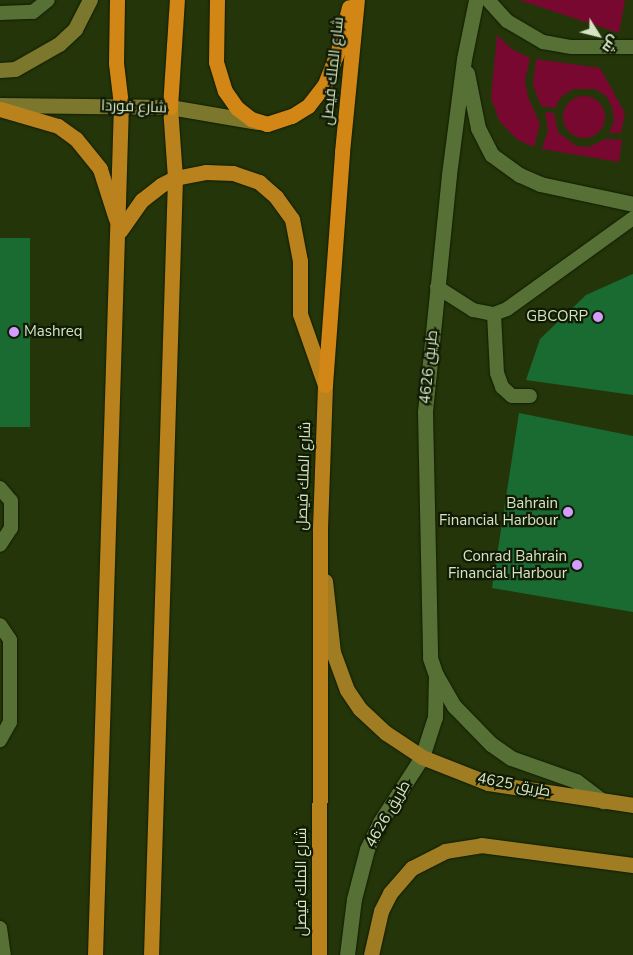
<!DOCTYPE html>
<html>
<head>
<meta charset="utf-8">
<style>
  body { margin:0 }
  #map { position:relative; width:633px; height:955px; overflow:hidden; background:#243609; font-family:"Nunito Sans",Cairo,sans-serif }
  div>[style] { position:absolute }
  .green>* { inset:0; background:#780830 }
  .round { border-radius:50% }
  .building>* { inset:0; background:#1a6b32; transform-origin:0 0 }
  .roads { filter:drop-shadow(0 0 1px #101c00) drop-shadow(0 0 1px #101c00) }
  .service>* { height:14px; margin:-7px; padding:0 7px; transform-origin:7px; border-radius:7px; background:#567036 }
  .minor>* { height:15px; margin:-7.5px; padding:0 7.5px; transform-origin:7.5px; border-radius:7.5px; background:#567036 }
  .secondary>* { height:15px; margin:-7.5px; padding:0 7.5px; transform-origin:7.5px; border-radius:7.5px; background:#7b772c }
  .primary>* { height:15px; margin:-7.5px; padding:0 7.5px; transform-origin:7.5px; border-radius:7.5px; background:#a07d23 }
  .trunk>* { height:15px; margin:-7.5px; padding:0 7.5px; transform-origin:7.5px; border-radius:7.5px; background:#b9821c }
  .motorway>* { height:15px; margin:-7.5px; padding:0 7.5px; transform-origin:7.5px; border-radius:7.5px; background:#d28616 }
  .dots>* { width:14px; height:14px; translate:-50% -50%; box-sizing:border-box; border:2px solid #111b04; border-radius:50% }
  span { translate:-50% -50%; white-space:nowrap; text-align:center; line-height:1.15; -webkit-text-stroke:4.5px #111b04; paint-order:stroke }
  .street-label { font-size:15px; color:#d4e4c5 }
  .poi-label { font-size:15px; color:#d4e4c5 }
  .right { translate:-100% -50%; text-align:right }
  .left { translate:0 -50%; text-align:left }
  .north { position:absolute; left:573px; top:10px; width:50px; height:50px; -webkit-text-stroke:4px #111b04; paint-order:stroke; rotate:126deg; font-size:14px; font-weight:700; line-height:20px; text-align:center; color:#d4e4c5 }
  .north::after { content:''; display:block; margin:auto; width:18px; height:22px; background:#d4e4c5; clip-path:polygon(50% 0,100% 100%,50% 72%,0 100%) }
</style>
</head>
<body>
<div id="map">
  <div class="green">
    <div style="clip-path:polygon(519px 0,625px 0,619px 33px)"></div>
    <div style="clip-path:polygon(497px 35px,513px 50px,530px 58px,525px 81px,528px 97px,540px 124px,534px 147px,518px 140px,507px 129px,499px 120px,491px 98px)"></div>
    <div style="clip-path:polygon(536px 59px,600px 68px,625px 113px,621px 133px,609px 133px,614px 121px,612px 107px,606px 96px,595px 89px,573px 89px,561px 97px,555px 108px,541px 106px,533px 85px)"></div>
    <div class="round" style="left:563px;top:96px;width:42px;height:42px"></div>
    <div style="clip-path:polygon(545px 112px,554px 113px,558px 132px,576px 146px,589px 147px,605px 139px,622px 140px,619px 162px,542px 149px,548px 130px)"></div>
  </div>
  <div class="building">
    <div style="left:0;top:238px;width:30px;height:189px"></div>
    <div style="clip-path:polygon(633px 274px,633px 395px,526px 380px,540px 339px,586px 295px)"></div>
    <div style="clip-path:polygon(519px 413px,633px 436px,633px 612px,492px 588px)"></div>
  </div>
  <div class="roads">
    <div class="service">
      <div style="left:488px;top:0;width:28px;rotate:48deg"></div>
      <div style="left:507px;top:21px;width:42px;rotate:30.3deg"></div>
      <div style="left:543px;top:42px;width:29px;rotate:10deg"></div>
      <div style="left:572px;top:47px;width:61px"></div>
      <div style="left:0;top:13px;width:33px;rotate:-2deg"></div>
      <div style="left:33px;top:12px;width:19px;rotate:-39deg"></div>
      <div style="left:437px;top:287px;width:43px;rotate:32.6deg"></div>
      <div style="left:473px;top:310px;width:21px;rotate:11deg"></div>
      <div style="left:494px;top:314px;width:14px;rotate:-21deg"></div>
      <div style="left:507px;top:309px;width:155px;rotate:-35.8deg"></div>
      <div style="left:494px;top:314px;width:59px;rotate:87.1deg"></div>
      <div style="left:497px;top:373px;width:15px;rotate:70deg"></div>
      <div style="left:502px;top:387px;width:13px;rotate:42deg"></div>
      <div style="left:512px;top:396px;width:18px"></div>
      <div style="left:0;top:488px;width:17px;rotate:50deg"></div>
      <div style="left:11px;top:501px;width:27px;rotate:90deg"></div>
      <div style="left:11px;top:528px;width:20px;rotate:123deg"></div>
      <div style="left:0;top:625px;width:18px;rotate:56deg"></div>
      <div style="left:10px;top:640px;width:82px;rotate:90deg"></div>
      <div style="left:10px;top:722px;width:21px;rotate:119deg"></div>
      <div style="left:0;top:928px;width:27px;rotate:82deg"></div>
    </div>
    <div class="minor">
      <div style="left:476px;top:0;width:60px;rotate:101.5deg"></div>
      <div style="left:464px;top:59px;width:117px;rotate:97.4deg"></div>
      <div style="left:449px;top:175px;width:238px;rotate:95.8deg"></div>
      <div style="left:425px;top:412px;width:246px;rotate:88.8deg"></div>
      <div style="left:430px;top:658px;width:18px;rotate:71deg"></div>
      <div style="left:436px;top:675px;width:36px;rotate:60deg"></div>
      <div style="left:454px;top:706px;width:53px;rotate:45.8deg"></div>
      <div style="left:491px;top:744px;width:24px;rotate:35deg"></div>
      <div style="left:511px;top:758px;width:69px;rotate:19.5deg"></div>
      <div style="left:576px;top:781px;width:34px;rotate:37deg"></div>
      <div style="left:467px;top:73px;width:56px;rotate:78.7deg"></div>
      <div style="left:478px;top:128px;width:30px;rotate:63deg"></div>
      <div style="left:492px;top:155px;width:34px;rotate:36deg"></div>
      <div style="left:520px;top:175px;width:22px;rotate:24deg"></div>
      <div style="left:540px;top:184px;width:95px;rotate:12.1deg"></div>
      <div style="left:347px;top:955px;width:56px;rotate:-82.9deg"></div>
      <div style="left:354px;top:899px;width:52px;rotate:-75.4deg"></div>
      <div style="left:367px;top:849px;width:30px;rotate:-64deg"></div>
      <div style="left:380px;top:822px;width:77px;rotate:-57.1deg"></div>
      <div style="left:422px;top:757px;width:42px;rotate:-72deg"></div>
      <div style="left:435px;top:717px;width:42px;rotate:-88.6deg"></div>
    </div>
    <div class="secondary">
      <div style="left:0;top:70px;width:15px;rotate:-4deg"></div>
      <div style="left:15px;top:69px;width:51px;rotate:-29.6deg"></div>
      <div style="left:59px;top:44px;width:22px;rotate:-43deg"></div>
      <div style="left:75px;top:29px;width:33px;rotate:-63deg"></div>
      <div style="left:0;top:105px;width:170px;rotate:0.7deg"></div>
      <div style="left:170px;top:107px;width:89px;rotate:9.7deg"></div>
    </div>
    <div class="primary">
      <div style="left:325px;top:581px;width:71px;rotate:83.6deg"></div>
      <div style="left:333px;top:652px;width:40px;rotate:69.8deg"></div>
      <div style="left:347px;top:690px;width:23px;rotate:56deg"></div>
      <div style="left:360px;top:709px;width:35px;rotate:43deg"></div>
      <div style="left:386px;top:733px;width:43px;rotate:33.7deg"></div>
      <div style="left:422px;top:757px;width:71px;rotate:21.5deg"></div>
      <div style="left:488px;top:783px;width:147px;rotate:8.6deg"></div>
      <div style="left:371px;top:955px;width:45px;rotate:-77.2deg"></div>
      <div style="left:381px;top:911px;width:20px;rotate:-63deg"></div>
      <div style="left:390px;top:893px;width:33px;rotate:-49deg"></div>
      <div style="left:412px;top:868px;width:37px;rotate:-27deg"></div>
      <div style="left:445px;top:851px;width:36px;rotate:-9deg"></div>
      <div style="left:481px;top:845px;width:153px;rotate:7.5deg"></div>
    </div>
    <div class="trunk">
      <div style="left:0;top:109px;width:60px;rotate:16.3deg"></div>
      <div style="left:58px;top:126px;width:22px;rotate:36deg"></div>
      <div style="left:76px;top:139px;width:38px;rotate:51deg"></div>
      <div style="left:100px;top:169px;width:52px;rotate:72.3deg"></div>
      <div style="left:120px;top:231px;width:38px;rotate:-55deg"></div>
      <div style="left:142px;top:200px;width:24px;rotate:-38deg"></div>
      <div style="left:161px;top:185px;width:16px;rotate:-27deg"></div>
      <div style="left:175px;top:178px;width:32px;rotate:-11deg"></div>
      <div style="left:206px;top:172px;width:27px;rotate:2deg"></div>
      <div style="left:233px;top:173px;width:28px;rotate:19deg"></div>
      <div style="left:259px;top:182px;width:23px;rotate:41deg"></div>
      <div style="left:276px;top:197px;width:27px;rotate:54deg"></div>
      <div style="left:292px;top:219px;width:43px;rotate:79.2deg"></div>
      <div style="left:300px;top:261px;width:53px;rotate:90deg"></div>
      <div style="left:300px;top:314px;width:75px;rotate:70.6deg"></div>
      <div style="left:325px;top:385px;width:146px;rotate:92deg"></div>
      <div style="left:320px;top:531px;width:424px;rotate:90.1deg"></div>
      <div style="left:95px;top:955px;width:850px;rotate:-88.25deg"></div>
      <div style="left:151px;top:955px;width:777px;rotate:-88.23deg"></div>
      <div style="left:175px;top:178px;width:71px;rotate:-94deg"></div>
    </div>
    <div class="motorway">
      <div style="left:117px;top:0;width:63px;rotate:90.9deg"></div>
      <div style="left:116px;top:63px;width:42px;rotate:83.2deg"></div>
      <div style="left:217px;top:0;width:62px;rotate:90.9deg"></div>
      <div style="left:216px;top:62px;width:30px;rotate:73deg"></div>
      <div style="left:225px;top:91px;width:21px;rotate:55deg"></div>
      <div style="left:237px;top:108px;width:18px;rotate:38deg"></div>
      <div style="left:251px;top:119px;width:17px;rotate:17deg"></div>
      <div style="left:267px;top:124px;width:26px;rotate:-18deg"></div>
      <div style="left:292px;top:116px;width:19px;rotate:-32deg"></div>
      <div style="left:308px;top:106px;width:28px;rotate:-52deg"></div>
      <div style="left:325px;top:84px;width:40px;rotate:-69deg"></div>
      <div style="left:339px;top:47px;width:41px;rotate:-76deg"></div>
      <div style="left:170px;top:107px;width:107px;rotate:-86.3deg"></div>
      <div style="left:325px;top:385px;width:234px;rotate:-85.8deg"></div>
      <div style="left:342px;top:152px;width:153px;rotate:-84.4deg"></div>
    </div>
  </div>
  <div class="dots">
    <div style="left:598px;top:317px;background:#d29dfd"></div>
    <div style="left:14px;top:332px;background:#d29dfd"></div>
    <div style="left:568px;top:512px;background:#d29dfd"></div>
    <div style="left:577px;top:565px;background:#d29dfd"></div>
  </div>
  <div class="street-label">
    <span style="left:333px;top:71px;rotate:-84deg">شارع الملك فيصل</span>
    <span style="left:134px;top:107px;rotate:2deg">شارع فوردا</span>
    <span style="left:429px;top:367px;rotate:-84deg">طريق 4626</span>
    <span style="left:304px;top:476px;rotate:-88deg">شارع الملك فيصل</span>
    <span style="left:514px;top:785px;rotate:11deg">طريق 4625</span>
    <span style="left:388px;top:814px;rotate:-60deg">طريق 4626</span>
    <span style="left:302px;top:882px;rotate:-90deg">شارع الملك فيصل</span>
  </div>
  <div class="poi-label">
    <span class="right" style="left:588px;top:317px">GBCORP</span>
    <span class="left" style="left:24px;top:332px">Mashreq</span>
    <span class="right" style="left:558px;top:512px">Bahrain<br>Financial Harbour</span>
    <span class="right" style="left:567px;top:565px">Conrad Bahrain<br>Financial Harbour</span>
  </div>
  <div class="north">ش</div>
</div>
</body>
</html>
